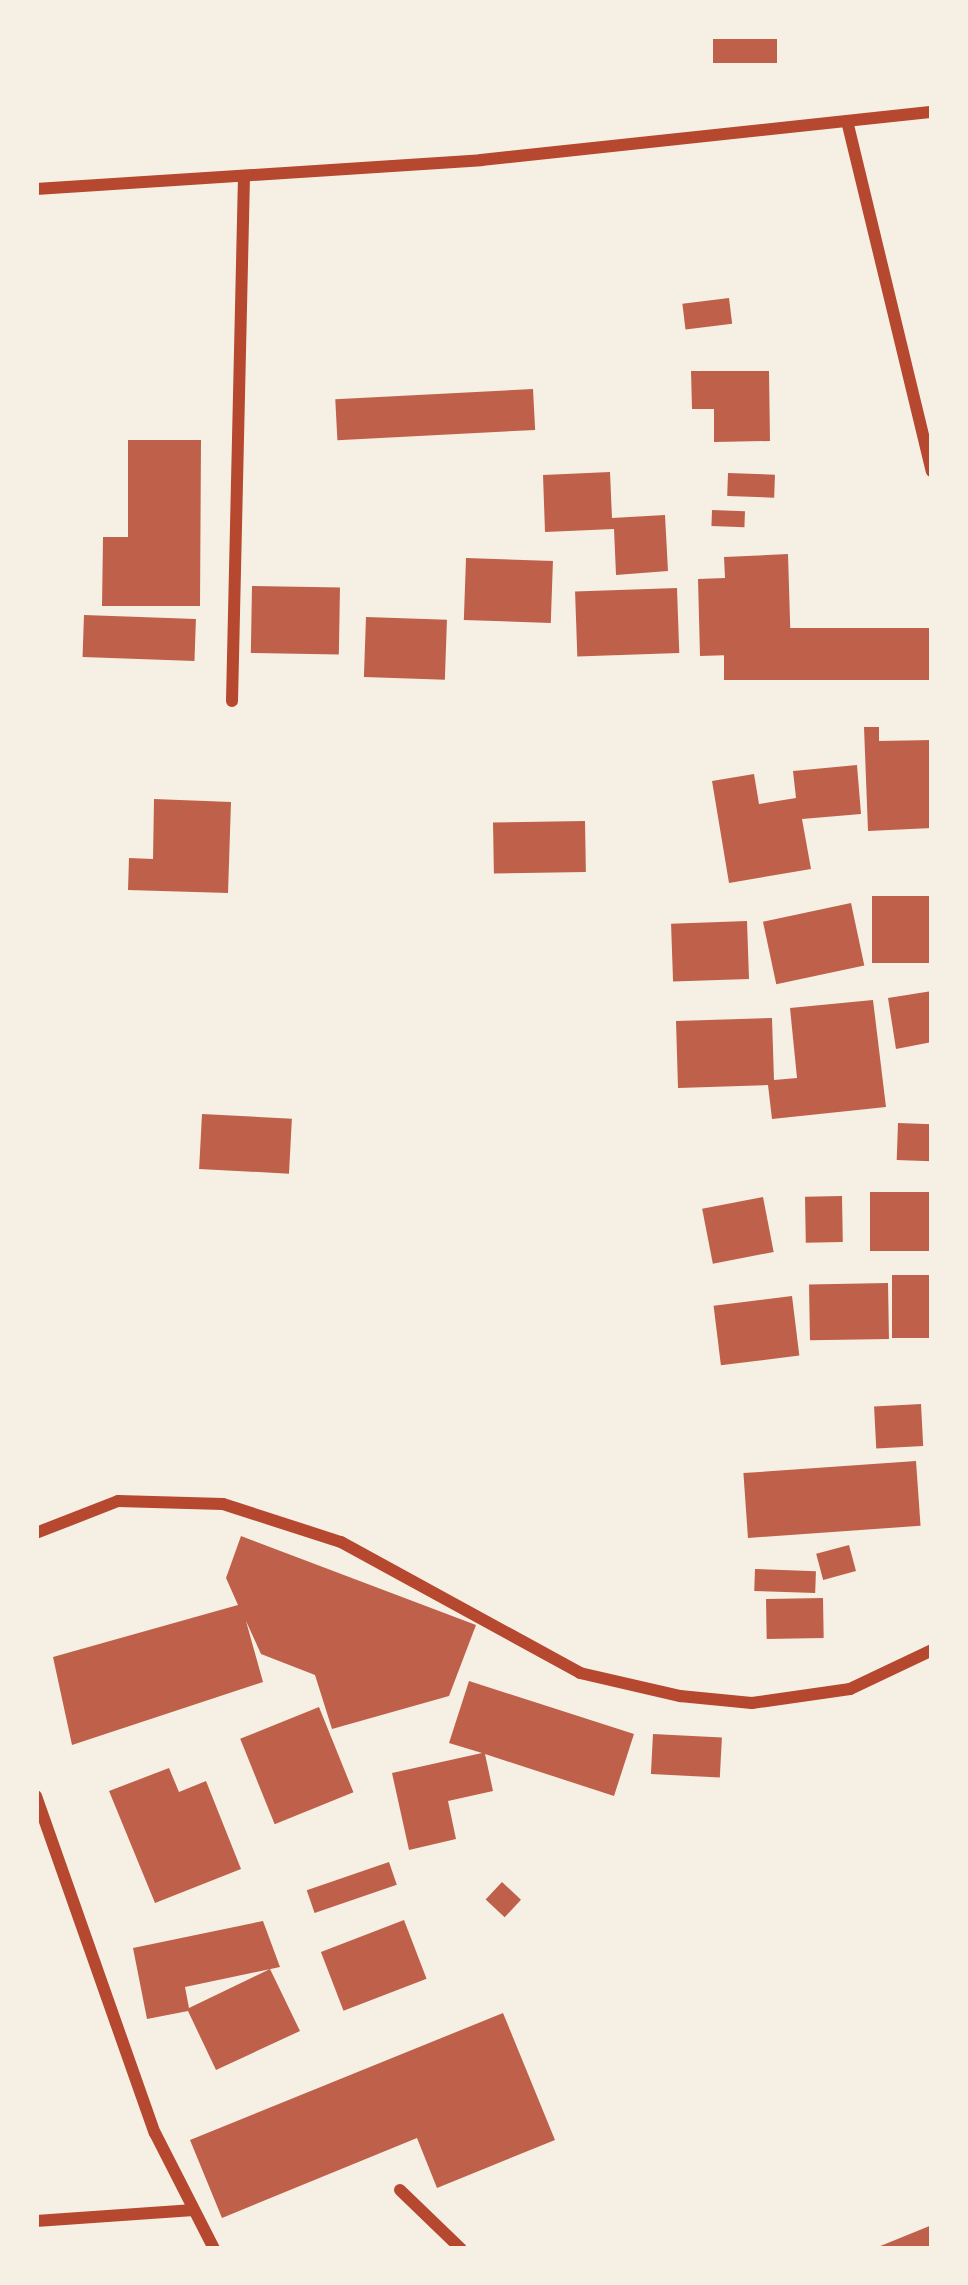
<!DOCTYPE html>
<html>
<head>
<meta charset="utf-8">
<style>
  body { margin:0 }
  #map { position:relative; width:968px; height:2285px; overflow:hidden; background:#f6efe4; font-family:Cabin,sans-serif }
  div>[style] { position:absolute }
  .building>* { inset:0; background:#bf614a; transform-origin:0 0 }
  .minor>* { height:12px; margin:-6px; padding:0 6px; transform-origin:6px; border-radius:6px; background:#b5482f }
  span { translate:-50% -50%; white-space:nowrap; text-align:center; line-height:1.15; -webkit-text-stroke:9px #f6efe4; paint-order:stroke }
  .frame { position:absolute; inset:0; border:39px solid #f6efe4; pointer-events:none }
</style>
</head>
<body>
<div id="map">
  <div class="building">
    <div style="left:713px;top:36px;width:64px;height:27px"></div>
    <div style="left:729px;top:298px;width:26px;height:47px;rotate:83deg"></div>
    <div style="clip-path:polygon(691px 371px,769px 371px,770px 441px,714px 442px,714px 409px,692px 409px)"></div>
    <div style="left:533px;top:389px;width:41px;height:198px;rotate:87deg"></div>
    <div style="clip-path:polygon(128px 440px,201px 440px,200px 606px,102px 606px,103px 537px,128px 537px)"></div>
    <div style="clip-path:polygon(610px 472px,612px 518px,665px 515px,668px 571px,616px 575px,614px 529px,545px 532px,543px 475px)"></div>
    <div style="left:728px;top:473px;width:47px;height:23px;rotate:2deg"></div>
    <div style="left:712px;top:510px;width:33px;height:16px;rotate:2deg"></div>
    <div style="clip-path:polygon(788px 554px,791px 653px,700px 656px,698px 579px,725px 578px,724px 557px)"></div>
    <div style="left:466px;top:558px;width:87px;height:62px;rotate:2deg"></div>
    <div style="left:252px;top:586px;width:88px;height:67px;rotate:1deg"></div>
    <div style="left:677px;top:588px;width:65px;height:102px;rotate:88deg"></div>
    <div style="left:84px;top:615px;width:112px;height:42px;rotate:2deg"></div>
    <div style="left:366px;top:617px;width:81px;height:60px;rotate:2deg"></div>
    <div style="left:932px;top:628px;width:52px;height:208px;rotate:90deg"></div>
    <div style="clip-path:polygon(864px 727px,879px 727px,879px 741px,932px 740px,932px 828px,868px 831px)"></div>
    <div style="clip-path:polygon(857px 765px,861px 814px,802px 819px,811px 869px,729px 883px,712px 781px,754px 774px,759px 804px,796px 798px,793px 771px)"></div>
    <div style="clip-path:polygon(154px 799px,231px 802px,228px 893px,128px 890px,129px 858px,153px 859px)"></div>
    <div style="left:585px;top:821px;width:51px;height:92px;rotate:89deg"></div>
    <div style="left:932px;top:896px;width:67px;height:60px;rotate:90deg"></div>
    <div style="left:851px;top:903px;width:64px;height:90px;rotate:78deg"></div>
    <div style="left:747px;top:921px;width:58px;height:76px;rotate:88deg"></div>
    <div style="clip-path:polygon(932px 991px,932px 1042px,896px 1049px,888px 998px)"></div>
    <div style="clip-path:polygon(873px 1000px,886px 1107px,772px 1119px,768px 1085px,678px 1088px,676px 1021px,772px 1018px,774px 1080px,797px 1078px,790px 1008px)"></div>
    <div style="left:202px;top:1114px;width:90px;height:55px;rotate:3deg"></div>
    <div style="left:898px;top:1123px;width:34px;height:37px;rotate:2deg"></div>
    <div style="left:932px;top:1192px;width:59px;height:62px;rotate:90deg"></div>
    <div style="left:842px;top:1196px;width:46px;height:37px;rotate:89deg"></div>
    <div style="left:763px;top:1197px;width:56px;height:62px;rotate:79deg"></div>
    <div style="left:932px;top:1275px;width:63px;height:40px;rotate:90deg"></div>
    <div style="left:888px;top:1283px;width:56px;height:79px;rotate:89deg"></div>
    <div style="left:792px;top:1296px;width:60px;height:79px;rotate:83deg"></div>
    <div style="left:921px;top:1404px;width:42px;height:47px;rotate:87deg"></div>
    <div style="left:916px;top:1461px;width:65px;height:173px;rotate:86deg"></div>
    <div style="clip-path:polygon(241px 1536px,476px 1625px,449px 1696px,332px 1729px,315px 1675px,261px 1654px,246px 1621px,263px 1682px,72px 1745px,53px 1657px,238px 1605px,226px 1578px)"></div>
    <div style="left:849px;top:1545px;width:27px;height:34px;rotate:75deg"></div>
    <div style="left:755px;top:1569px;width:61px;height:22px;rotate:2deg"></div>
    <div style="left:823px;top:1598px;width:40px;height:57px;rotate:89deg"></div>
    <div style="clip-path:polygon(469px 1681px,634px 1734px,614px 1796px,485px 1754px,493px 1791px,448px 1801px,456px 1839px,409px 1850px,392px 1773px,482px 1753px,449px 1743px)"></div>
    <div style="left:319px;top:1707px;width:92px;height:85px;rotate:68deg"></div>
    <div style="left:653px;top:1734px;width:69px;height:40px;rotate:3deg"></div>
    <div style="clip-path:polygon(169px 1768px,179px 1792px,206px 1781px,241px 1869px,155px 1903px,109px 1791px)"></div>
    <div style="left:389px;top:1862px;width:24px;height:87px;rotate:71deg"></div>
    <div style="left:502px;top:1882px;width:26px;height:24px;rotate:43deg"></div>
    <div style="left:404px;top:1920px;width:63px;height:89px;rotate:69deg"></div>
    <div style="clip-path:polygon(263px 1921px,280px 1967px,185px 1987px,189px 2008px,270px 1969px,300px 2031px,216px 2070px,188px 2011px,147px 2019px,133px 1948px)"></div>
    <div style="clip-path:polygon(503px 2013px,555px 2140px,437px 2188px,417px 2138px,222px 2218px,190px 2140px)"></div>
    <div style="clip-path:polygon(932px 2225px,932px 2249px,873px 2249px)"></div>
  </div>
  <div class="minor">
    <div style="left:848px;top:125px;width:356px;rotate:76.4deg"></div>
    <div style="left:36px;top:189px;width:446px;rotate:-3.7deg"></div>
    <div style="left:481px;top:160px;width:454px;rotate:-6.1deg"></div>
    <div style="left:232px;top:701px;width:523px;rotate:-88.69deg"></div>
    <div style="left:36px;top:1533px;width:88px;rotate:-21.3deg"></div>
    <div style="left:118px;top:1501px;width:105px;rotate:1.6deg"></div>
    <div style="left:223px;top:1504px;width:124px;rotate:17.9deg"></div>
    <div style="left:341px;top:1542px;width:273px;rotate:28.7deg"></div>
    <div style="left:580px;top:1673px;width:103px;rotate:13deg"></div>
    <div style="left:680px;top:1696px;width:72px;rotate:5.6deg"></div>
    <div style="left:752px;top:1703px;width:99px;rotate:-8.1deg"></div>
    <div style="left:850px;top:1689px;width:91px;rotate:-25.4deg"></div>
    <div style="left:36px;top:1796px;width:357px;rotate:70.6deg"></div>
    <div style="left:155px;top:2133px;width:130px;rotate:63deg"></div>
    <div style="left:400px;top:2190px;width:85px;rotate:44deg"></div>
    <div style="left:36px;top:2221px;width:158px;rotate:-4deg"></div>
  </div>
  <div class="frame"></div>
</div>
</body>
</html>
